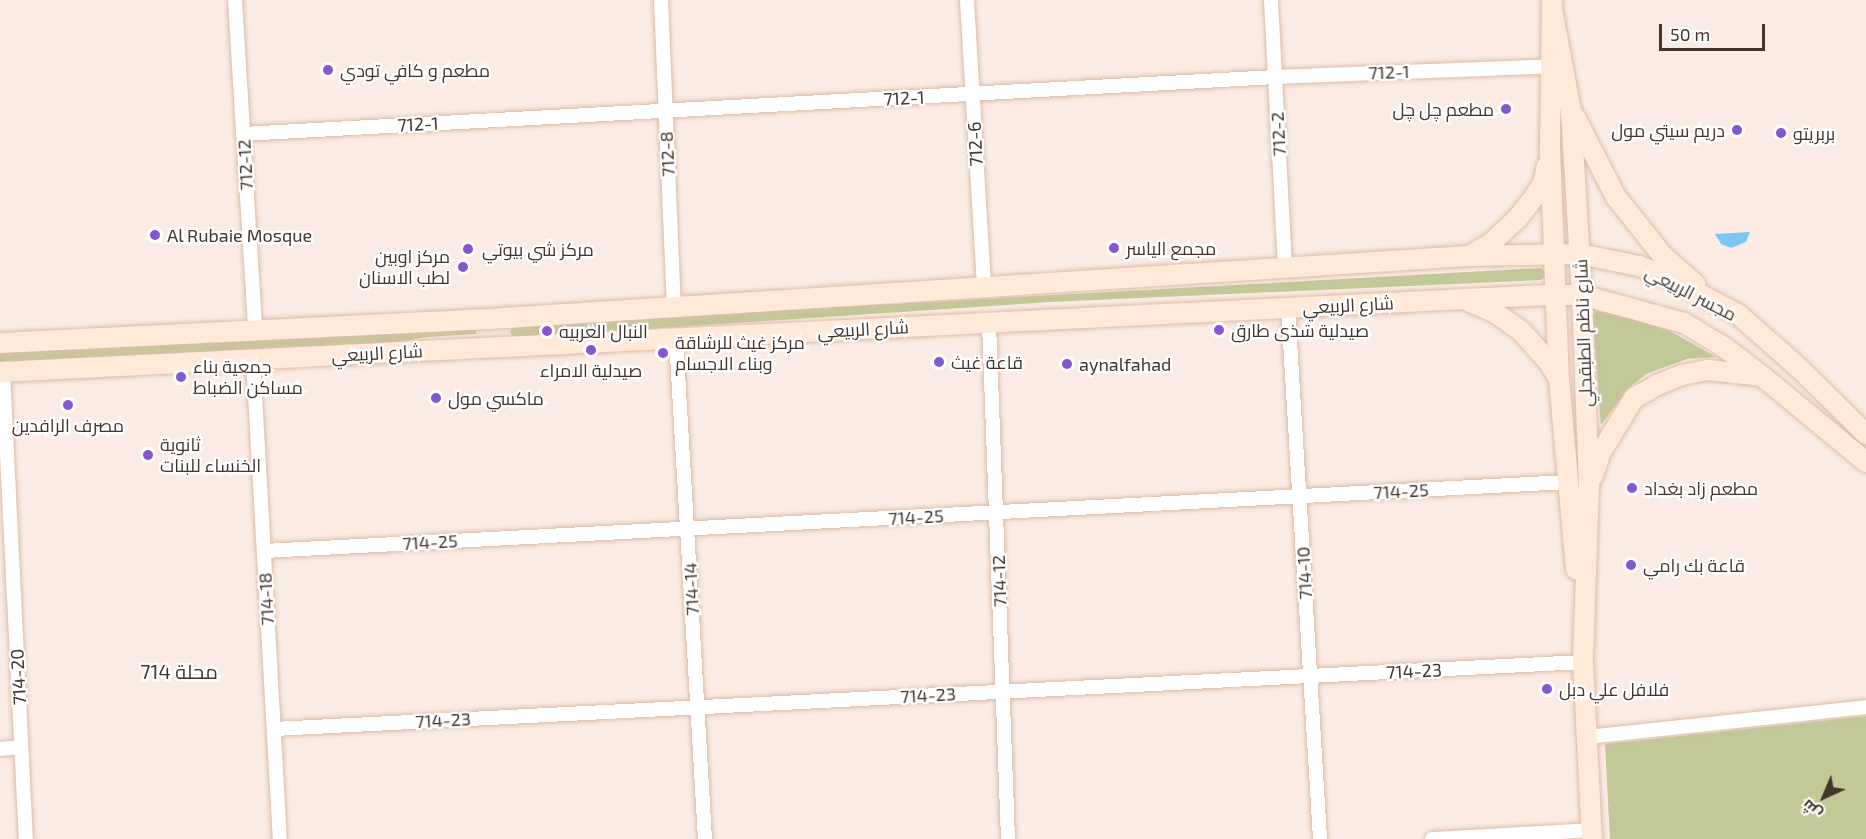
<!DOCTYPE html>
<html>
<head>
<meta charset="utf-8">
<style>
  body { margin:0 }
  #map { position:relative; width:1866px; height:839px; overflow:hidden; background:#faece4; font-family:"Exo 2",Cairo,sans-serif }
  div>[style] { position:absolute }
  .green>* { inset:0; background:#c2c898 }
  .water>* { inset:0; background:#7ac7f4 }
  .roads { filter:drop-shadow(0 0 2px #debca8) drop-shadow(0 0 2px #debca8) }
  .street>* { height:14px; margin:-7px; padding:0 7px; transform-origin:7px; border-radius:7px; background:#fff }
  .secondary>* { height:20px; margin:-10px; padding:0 10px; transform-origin:10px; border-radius:10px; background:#ffeada }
  .dots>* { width:16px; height:16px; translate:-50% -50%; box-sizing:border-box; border:3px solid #fff; border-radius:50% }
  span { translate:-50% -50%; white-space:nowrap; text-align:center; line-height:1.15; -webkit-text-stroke:4.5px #fff; paint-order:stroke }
  .poi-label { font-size:18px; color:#42352d }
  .left { translate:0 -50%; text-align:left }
  .right { translate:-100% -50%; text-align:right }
  .street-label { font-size:18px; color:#42352d }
  .neighbourhood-label { font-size:20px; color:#42352d }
  .north { position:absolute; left:1794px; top:767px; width:60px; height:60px; -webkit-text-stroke:4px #fff; paint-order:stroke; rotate:224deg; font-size:16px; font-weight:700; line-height:24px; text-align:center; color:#42352d }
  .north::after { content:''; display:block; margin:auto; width:21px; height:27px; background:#42352d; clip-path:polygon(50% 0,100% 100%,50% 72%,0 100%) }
  .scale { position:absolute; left:1659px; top:24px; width:106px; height:27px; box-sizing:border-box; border:3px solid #42352d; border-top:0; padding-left:8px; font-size:18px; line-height:21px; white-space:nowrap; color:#42352d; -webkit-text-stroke:4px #fff; paint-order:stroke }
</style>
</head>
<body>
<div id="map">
  <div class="green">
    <div style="clip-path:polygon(1541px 268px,1546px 272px,1546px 276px,1541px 280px,1051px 302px,514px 338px,510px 332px,513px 325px)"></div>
    <div style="clip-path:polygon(1592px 310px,1625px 316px,1670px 331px,1716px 357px,1687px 359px,1646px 374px,1629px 388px,1601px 425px)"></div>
    <div style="clip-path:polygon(477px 328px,476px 334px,427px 337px,362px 348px,0 365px,0 352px)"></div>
    <div style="clip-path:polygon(1866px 716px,1866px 839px,1610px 839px,1605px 744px)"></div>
  </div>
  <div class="water">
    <div style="clip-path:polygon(1750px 232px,1746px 242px,1731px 248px,1721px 244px,1715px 234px)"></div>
  </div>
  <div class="roads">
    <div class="street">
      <div style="left:235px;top:0;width:332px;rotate:86.5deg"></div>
      <div style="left:661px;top:0;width:307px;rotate:87.6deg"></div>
      <div style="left:967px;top:0;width:288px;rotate:86.6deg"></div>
      <div style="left:1271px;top:0;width:268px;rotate:87deg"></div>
      <div style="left:243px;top:134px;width:1034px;rotate:-3.16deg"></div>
      <div style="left:1275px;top:77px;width:284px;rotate:-2.2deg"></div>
      <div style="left:1288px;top:308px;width:532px;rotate:86.55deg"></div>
      <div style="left:989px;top:323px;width:516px;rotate:87.89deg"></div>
      <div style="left:676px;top:338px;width:502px;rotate:86.69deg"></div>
      <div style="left:253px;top:359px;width:481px;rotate:86.8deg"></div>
      <div style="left:3px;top:372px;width:468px;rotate:87.2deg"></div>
      <div style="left:264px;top:551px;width:1305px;rotate:-3.03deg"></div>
      <div style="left:274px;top:729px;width:1311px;rotate:-2.93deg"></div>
      <div style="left:1587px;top:737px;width:281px;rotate:-6.1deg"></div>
      <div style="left:0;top:749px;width:21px;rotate:-5deg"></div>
      <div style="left:1432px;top:839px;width:160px;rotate:-3.2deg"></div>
    </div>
    <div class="secondary">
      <div style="left:1552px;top:0;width:149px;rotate:90.8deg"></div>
      <div style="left:1550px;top:149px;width:230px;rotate:87.8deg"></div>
      <div style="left:1559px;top:379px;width:191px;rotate:84.9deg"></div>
      <div style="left:1553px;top:14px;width:99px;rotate:79.5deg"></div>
      <div style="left:1571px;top:111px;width:184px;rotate:86.6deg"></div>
      <div style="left:1582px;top:295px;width:192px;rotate:87.9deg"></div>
      <div style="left:1589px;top:487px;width:175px;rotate:92deg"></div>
      <div style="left:1583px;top:662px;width:177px;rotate:87.1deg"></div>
      <div style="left:1575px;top:117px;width:90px;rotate:62.9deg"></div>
      <div style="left:1616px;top:197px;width:75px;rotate:51.5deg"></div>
      <div style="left:1663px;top:256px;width:43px;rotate:41.2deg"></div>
      <div style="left:1471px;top:255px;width:22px;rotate:-30deg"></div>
      <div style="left:1490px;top:244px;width:37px;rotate:-43deg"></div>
      <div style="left:1517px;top:219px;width:29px;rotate:-52deg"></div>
      <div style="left:1535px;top:196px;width:15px;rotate:-58deg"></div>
      <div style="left:1543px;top:183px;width:17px;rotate:-77deg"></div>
      <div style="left:1468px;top:301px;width:28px;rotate:23deg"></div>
      <div style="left:1494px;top:312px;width:33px;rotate:35deg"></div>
      <div style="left:1521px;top:331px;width:40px;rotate:48deg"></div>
      <div style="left:1548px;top:361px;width:19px;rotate:58deg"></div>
      <div style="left:0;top:343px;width:490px;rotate:-2.8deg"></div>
      <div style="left:489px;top:319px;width:981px;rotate:-3.68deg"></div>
      <div style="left:1468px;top:256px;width:112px;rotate:-1deg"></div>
      <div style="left:1580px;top:254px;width:60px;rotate:11.5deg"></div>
      <div style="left:1639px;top:266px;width:37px;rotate:22deg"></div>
      <div style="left:1673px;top:280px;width:75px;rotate:27.9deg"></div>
      <div style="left:1739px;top:315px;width:80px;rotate:41.5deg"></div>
      <div style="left:1799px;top:368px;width:94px;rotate:44.6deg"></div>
      <div style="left:0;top:372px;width:1550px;rotate:-2.85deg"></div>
      <div style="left:1548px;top:295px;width:34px"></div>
      <div style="left:1582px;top:295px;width:106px;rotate:15.4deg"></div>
      <div style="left:1684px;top:323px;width:47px;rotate:31deg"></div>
      <div style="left:1724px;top:347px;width:48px;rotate:37.3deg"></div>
      <div style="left:1762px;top:376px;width:135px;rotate:39.6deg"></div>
      <div style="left:1593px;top:476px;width:25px;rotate:-72deg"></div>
      <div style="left:1601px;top:452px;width:63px;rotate:-58.6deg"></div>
      <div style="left:1634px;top:398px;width:26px;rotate:-29deg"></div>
      <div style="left:1657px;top:385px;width:27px;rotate:-22deg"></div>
      <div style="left:1682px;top:375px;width:26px;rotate:-11deg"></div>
      <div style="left:1708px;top:370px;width:54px;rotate:6.3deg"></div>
    </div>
  </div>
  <div class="dots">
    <div style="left:328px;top:70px;background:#8456cf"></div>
    <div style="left:1506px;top:109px;background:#8456cf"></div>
    <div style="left:1737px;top:130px;background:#8456cf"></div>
    <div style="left:1781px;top:133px;background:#8456cf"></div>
    <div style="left:155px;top:235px;background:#8456cf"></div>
    <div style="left:1114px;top:248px;background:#8456cf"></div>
    <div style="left:468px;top:249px;background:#8456cf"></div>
    <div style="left:463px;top:267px;background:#8456cf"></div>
    <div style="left:1219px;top:330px;background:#8456cf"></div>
    <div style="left:547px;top:331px;background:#8456cf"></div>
    <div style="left:591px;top:350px;background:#8456cf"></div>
    <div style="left:663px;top:353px;background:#8456cf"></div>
    <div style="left:939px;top:362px;background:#8456cf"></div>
    <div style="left:1067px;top:364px;background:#8456cf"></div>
    <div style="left:181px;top:377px;background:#8456cf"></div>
    <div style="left:436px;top:398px;background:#8456cf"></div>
    <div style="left:68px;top:405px;background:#8456cf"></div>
    <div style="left:148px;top:455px;background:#8456cf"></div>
    <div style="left:1632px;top:488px;background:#8456cf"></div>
    <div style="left:1631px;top:565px;background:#8456cf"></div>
    <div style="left:1547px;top:689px;background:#8456cf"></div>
  </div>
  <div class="poi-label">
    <span class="left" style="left:340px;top:70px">مطعم و كافي تودي</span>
    <span class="right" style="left:1494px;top:109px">مطعم چل چل</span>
    <span class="right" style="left:1725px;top:130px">دريم سيتي مول</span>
    <span class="left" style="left:1793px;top:133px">بربريتو</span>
    <span class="left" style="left:167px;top:235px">Al Rubaie Mosque</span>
    <span class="left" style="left:1126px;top:248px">مجمع الياسر</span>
    <span class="left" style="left:482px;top:249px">مركز شي بيوتي</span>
    <span class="right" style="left:450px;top:267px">مركز اوبين<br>لطب الاسنان</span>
    <span class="left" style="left:1231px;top:330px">صيدلية شذى طارق</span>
    <span class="left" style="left:559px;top:331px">النبال العربيه</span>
    <span class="left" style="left:675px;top:353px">مركز غيث للرشاقة<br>وبناء الاجسام</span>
    <span class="left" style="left:951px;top:362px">قاعة غيث</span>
    <span class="left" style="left:1079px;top:364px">aynalfahad</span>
    <span class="left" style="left:193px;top:377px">جمعية بناء<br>مساكن الضباط</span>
    <span style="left:591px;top:370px">صيدلية الامراء</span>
    <span class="left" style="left:448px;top:398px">ماكسي مول</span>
    <span style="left:68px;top:425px">مصرف الرافدين</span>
    <span class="left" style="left:160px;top:455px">ثانوية<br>الخنساء للبنات</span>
    <span class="left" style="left:1644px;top:488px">مطعم زاد بغداد</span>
    <span class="left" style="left:1643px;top:565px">قاعة بك رامي</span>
    <span class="left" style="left:1559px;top:689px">فلافل علي دبل</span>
  </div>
  <div class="street-label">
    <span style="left:1389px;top:72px;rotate:-2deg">712-1</span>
    <span style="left:904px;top:98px;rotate:-3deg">712-1</span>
    <span style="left:418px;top:124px;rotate:-3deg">712-1</span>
    <span style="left:1278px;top:134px;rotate:-93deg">712-2</span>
    <span style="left:975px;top:144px;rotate:-93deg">712-6</span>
    <span style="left:667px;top:154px;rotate:-93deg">712-8</span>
    <span style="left:245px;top:165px;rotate:-93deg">712-12</span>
    <span style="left:1691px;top:293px;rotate:27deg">مجسر الربيعي</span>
    <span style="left:1348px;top:305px;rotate:-3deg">شارع الربيعي</span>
    <span style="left:863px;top:329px;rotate:-3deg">شارع الربيعي</span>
    <span style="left:1583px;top:333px;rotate:-92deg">شارع ناظم الطبقجلي</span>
    <span style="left:377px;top:353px;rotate:-3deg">شارع الربيعي</span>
    <span style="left:1401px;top:491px;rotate:-3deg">714-25</span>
    <span style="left:916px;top:517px;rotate:-3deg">714-25</span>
    <span style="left:430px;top:542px;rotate:-3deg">714-25</span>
    <span style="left:1304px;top:573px;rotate:-93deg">714-10</span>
    <span style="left:999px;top:581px;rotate:-92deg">714-12</span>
    <span style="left:691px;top:589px;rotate:-93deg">714-14</span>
    <span style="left:266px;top:599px;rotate:-93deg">714-18</span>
    <span style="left:1414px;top:671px;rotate:-3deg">714-23</span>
    <span style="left:18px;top:677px;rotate:-93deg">714-20</span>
    <span style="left:928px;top:695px;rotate:-3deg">714-23</span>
    <span style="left:443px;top:720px;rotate:-3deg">714-23</span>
  </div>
  <div class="neighbourhood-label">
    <span style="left:179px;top:671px">محلة 714</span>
  </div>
  <div class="north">ش</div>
  <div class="scale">50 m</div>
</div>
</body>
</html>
